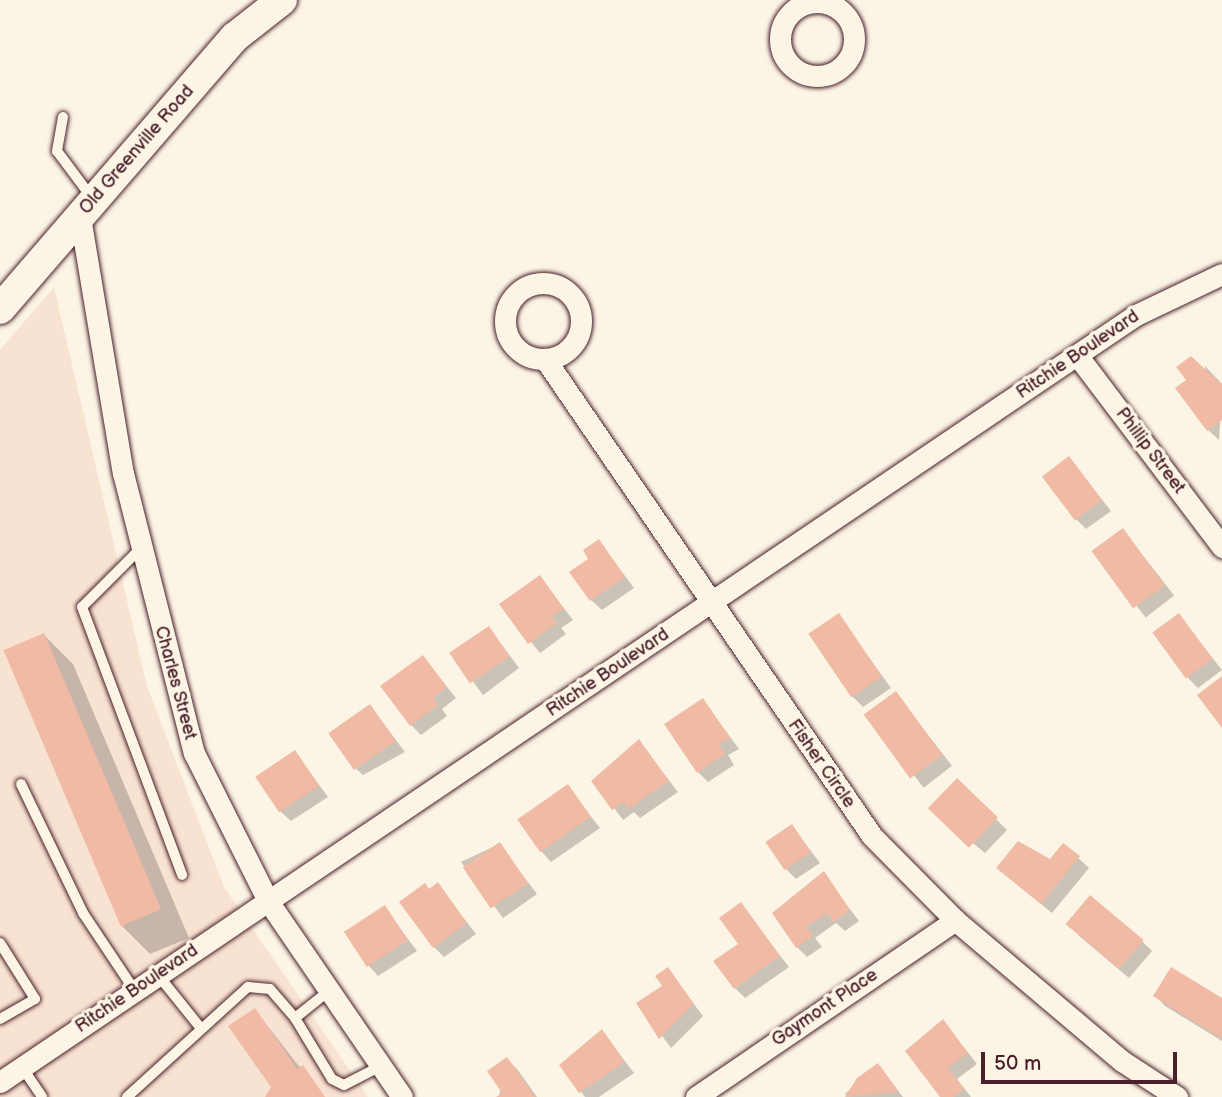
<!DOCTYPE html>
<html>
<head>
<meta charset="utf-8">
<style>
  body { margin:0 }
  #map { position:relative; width:1222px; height:1097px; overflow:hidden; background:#fcf5e5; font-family:"Balsamiq Sans",sans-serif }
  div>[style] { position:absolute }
  .built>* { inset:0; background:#f8e3d2 }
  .shadow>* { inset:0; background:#0003; transform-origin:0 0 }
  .building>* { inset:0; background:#f0baa5; transform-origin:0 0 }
  .roads { filter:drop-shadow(0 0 2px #4a1f2b) drop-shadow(0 0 2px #4a1f2b) }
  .lane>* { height:10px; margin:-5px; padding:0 5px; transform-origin:5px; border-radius:5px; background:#fcf5e5 }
  .street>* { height:21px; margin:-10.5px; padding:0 10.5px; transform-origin:10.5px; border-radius:10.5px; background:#fcf5e5 }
  .street>.ring { margin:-10.5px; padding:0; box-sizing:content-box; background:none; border:21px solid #fcf5e5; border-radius:50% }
  .secondary>* { height:30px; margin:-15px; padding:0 15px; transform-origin:15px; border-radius:15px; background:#fcf5e5 }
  span { translate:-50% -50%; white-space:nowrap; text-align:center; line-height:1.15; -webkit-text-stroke:7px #fcf5e5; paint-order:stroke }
  .street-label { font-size:18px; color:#4a1f2b }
  .scale { position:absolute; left:981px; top:1052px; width:196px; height:32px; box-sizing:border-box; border:4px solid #4a1f2b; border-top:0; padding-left:9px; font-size:21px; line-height:24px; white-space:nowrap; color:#4a1f2b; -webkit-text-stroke:5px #fcf5e5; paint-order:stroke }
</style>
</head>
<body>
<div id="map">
  <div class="built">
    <div style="clip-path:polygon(54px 287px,147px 686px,224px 887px,368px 1097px,0 1097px,0 350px)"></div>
  </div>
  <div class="shadow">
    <div style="clip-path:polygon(1205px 366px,1222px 384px,1219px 440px,1208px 430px)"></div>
    <div style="clip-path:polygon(1069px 458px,1111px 511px,1086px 529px,1076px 519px)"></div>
    <div style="left:1123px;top:530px;width:83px;height:36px;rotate:52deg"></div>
    <div style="clip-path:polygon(599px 541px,634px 588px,602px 610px,591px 600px)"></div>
    <div style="clip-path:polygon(540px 577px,573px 620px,561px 628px,566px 634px,540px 653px,501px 605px)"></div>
    <div style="clip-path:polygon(1179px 615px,1222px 670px,1198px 688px,1188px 678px)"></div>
    <div style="clip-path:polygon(839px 616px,891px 688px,863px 707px,853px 697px)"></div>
    <div style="left:489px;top:628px;width:50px;height:45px;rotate:53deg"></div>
    <div style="clip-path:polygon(44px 635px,73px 664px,189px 938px,150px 954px,121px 925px)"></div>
    <div style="clip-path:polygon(423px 657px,456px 698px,442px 709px,447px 716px,421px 735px,411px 725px)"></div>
    <div style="left:896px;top:694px;width:91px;height:36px;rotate:52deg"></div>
    <div style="clip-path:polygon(703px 700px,739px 749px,728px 755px,734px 765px,708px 782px,698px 772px)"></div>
    <div style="clip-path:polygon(370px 706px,405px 752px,363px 775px,352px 765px)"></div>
    <div style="clip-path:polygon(639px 741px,678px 792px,640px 818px,634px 812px,623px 820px,594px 781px)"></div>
    <div style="clip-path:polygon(295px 752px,328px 797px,291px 821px,280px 811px)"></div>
    <div style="clip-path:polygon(957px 781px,1007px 830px,985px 853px,930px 808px)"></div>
    <div style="clip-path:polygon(568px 787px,600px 828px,551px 862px,541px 851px)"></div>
    <div style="clip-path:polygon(792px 826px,820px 863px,796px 879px,786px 869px)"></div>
    <div style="clip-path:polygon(499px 844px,537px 894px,503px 918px,461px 862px)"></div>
    <div style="clip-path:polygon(1064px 845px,1089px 868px,1052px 913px,1009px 878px,1050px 862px)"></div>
    <div style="clip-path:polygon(823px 874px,859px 921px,845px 931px,836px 923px,815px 938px,822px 947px,807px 957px,797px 947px)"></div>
    <div style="clip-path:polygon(438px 885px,476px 934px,444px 957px,434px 947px)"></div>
    <div style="clip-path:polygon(741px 905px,789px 967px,745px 998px,735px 988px)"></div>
    <div style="clip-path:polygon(384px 907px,417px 951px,378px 976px,368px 965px)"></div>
    <div style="clip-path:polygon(1078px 935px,1142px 941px,1152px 951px,1129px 978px)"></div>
    <div style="clip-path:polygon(668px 970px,703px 1016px,671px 1048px,638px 1003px,664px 986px)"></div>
    <div style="clip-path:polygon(1155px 995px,1222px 1000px,1222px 1041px,1165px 1006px)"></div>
    <div style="clip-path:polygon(259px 1015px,323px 1097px,267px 1097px,273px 1088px)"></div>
    <div style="clip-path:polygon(943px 1021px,977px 1064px,957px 1079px,971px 1097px,942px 1097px)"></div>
    <div style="clip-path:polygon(602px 1031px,634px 1073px,599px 1097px,585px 1097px,561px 1066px)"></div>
    <div style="clip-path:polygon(507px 1059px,517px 1069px,537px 1097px,499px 1097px)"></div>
    <div style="clip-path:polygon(878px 1065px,903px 1097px,847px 1097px,845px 1094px)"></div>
  </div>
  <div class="building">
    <div style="clip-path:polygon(1191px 356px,1222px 385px,1222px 420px,1207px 431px,1175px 388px,1186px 380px,1176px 367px)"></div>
    <div style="left:1069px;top:456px;width:55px;height:34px;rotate:53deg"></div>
    <div style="left:1123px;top:528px;width:71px;height:39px;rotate:54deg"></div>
    <div style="clip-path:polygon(599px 539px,625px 577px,590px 601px,569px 572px,588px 559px,583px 550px)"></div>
    <div style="clip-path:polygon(540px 575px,564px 609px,552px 617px,557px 623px,528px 644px,499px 604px)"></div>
    <div style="left:839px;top:613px;width:77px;height:37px;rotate:56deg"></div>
    <div style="left:1179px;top:613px;width:57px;height:33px;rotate:54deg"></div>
    <div style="left:489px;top:626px;width:37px;height:48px;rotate:56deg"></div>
    <div style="left:44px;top:633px;width:300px;height:44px;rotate:67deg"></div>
    <div style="clip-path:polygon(423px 655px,447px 687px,433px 698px,438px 705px,410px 726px,380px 686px)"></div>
    <div style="clip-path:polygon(1222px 676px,1222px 728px,1197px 695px)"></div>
    <div style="left:896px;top:691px;width:79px;height:40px;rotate:54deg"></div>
    <div style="clip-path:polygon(703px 698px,730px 738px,719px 744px,725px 754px,697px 773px,664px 724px)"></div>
    <div style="left:370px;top:704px;width:45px;height:51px;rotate:55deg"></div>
    <div style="clip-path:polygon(639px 739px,669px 781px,628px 809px,624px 802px,612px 810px,591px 781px)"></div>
    <div style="left:295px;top:750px;width:43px;height:48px;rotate:56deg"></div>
    <div style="left:957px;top:778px;width:57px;height:42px;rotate:44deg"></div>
    <div style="left:568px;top:784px;width:40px;height:62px;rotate:55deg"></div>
    <div style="left:792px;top:824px;width:34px;height:32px;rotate:56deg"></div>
    <div style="clip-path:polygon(1018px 841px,1050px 859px,1063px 843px,1080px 856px,1041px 904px,996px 868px)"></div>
    <div style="left:500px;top:842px;width:50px;height:45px;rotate:56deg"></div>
    <div style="clip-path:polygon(824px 871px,850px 910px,833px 922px,827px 913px,806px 927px,813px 936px,796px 948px,772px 913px)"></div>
    <div style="clip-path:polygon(438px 882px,467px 923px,433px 948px,399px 902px,425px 883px,429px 889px)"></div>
    <div style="left:1090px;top:895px;width:70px;height:38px;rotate:40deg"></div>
    <div style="clip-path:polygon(741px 902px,780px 956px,734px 989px,713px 961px,738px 944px,719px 918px)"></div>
    <div style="left:385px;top:905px;width:42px;height:49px;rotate:57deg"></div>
    <div style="clip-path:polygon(668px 967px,694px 1004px,659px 1039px,636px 1003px,662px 986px,655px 976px)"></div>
    <div style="clip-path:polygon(1171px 967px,1222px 998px,1222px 1039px,1153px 996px)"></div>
    <div style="clip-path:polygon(255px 1008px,297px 1069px,303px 1065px,325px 1097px,265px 1097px,271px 1087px,228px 1026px)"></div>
    <div style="clip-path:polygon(943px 1019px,968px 1053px,948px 1068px,964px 1089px,953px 1097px,940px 1097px,905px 1051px)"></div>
    <div style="clip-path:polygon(602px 1029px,625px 1062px,579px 1093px,559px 1065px)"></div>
    <div style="clip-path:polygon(507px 1057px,535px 1097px,496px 1097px,502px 1093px,487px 1071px)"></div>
    <div style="clip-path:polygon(878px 1063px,899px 1092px,845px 1097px,857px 1078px)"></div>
  </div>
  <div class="roads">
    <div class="lane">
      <div style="left:63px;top:117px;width:35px;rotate:100deg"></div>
      <div style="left:57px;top:151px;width:59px;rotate:53.3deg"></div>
      <div style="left:141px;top:548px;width:83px;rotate:135deg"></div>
      <div style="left:82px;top:607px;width:286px;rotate:69.5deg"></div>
      <div style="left:21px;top:784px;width:143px;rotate:64.3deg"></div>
      <div style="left:83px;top:913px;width:94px;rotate:56.3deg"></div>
      <div style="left:0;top:943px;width:66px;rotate:58deg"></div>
      <div style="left:35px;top:999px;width:40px;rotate:150.3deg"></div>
      <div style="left:158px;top:975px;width:65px;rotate:51.2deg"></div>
      <div style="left:295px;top:1018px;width:71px;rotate:58.8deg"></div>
      <div style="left:332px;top:1079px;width:13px;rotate:27deg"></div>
      <div style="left:344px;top:1085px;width:42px;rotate:-27.2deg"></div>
      <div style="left:22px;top:1067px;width:36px;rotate:56deg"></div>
      <div style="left:127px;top:1097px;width:164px;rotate:-42.3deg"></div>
      <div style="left:248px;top:987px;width:22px;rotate:5deg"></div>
      <div style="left:270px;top:989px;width:38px;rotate:49deg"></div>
      <div style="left:295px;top:1018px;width:45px;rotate:-38.7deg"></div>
    </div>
    <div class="street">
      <div class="ring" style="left:780px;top:2px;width:53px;height:53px"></div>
      <div style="left:80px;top:217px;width:260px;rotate:80.5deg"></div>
      <div style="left:123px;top:473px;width:289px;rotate:75.8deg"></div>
      <div style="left:194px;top:753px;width:165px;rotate:63.4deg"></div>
      <div style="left:268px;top:901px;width:237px;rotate:55.6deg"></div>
      <div class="ring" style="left:505px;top:283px;width:55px;height:55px"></div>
      <div style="left:1077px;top:355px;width:241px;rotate:52.9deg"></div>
      <div style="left:545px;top:359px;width:578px;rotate:55.57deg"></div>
      <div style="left:872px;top:836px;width:118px;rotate:45.3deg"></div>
      <div style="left:955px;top:920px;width:219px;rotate:40.2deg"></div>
      <div style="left:1122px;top:1061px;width:66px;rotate:33.2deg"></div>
      <div style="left:0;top:1082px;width:1371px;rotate:-34.03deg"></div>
      <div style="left:1136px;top:315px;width:95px;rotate:-25.5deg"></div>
      <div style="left:696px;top:1097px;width:314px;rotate:-34.3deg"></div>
    </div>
    <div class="secondary">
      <div style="left:0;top:309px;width:359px;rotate:-49.2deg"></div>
      <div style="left:235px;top:37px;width:60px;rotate:-38.2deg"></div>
    </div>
  </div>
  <div class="street-label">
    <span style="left:137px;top:150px;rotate:-49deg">Old Greenville Road</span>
    <span style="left:1078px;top:355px;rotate:-34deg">Ritchie Boulevard</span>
    <span style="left:1150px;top:451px;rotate:53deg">Phillip Street</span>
    <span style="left:608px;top:673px;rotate:-34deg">Ritchie Boulevard</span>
    <span style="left:175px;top:683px;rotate:75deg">Charles Street</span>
    <span style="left:821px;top:764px;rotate:55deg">Fisher Circle</span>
    <span style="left:137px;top:989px;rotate:-34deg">Ritchie Boulevard</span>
    <span style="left:825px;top:1008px;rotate:-34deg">Gaymont Place</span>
  </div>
  <div class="scale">50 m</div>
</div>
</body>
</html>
